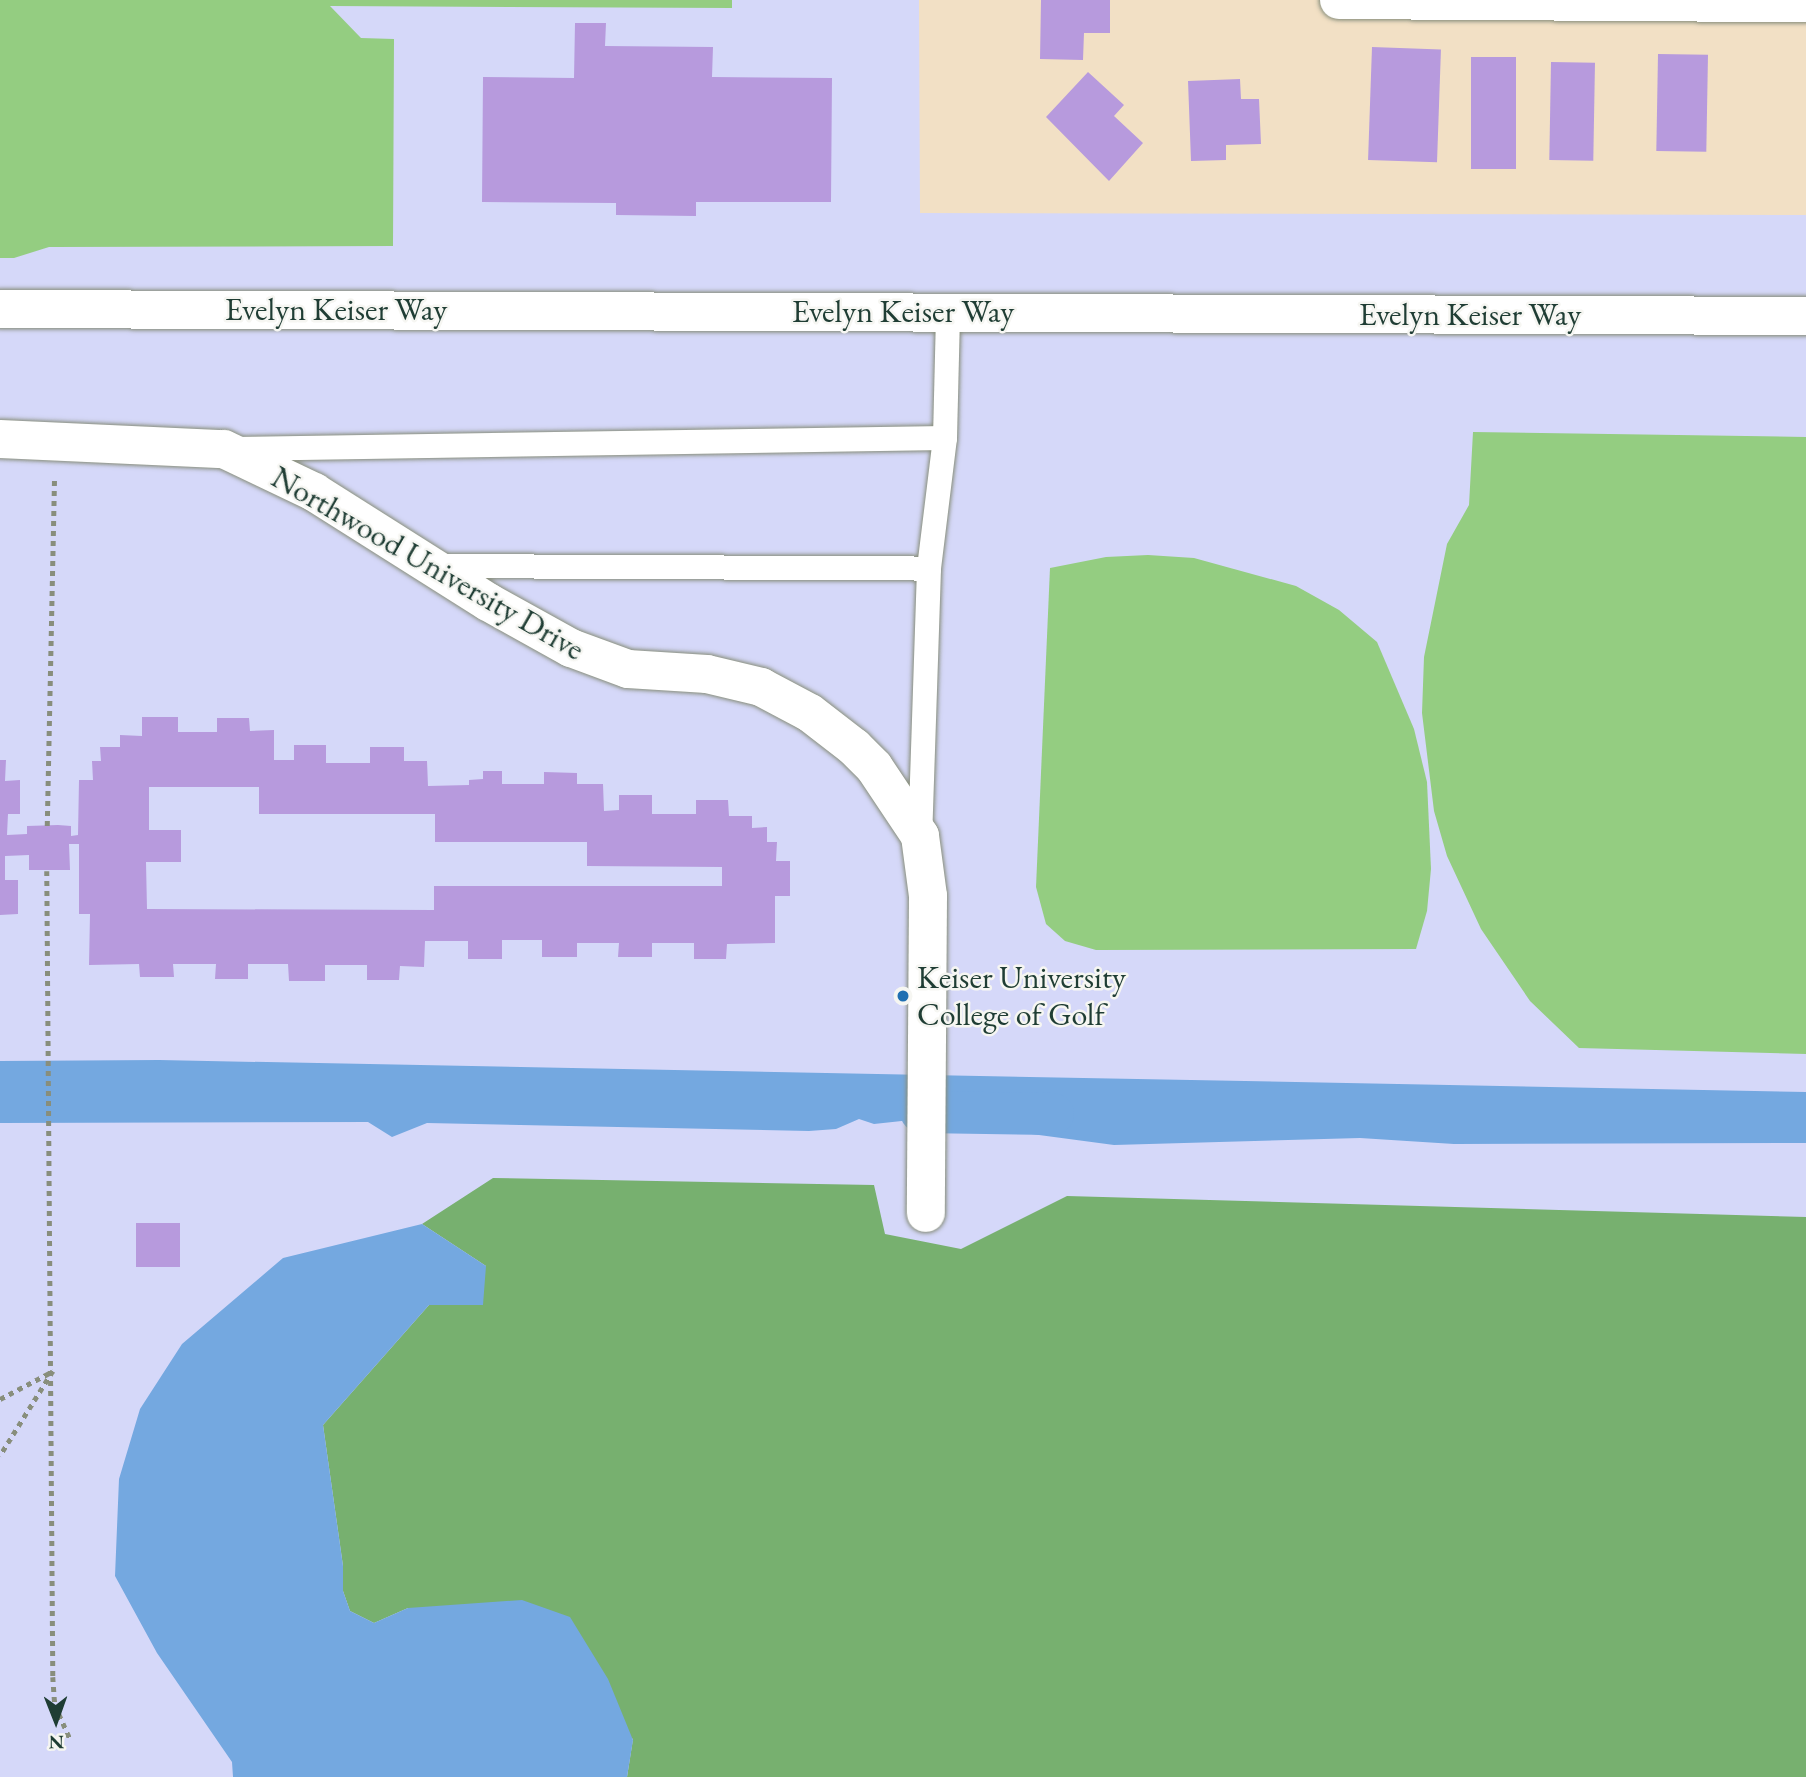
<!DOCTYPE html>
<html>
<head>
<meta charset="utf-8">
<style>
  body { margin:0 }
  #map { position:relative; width:1806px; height:1777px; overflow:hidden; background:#f2e0c5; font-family:"EB Garamond",serif }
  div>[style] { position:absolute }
  .built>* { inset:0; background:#d5d8f9 }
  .green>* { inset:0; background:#94cd81 }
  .forest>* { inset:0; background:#77b06f }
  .water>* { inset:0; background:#74a8e0 }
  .canal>* { height:42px; margin:-21px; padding:0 21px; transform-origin:21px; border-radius:21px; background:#74a8e0 }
  .building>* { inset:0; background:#b79add; transform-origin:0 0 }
  .path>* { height:4.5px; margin-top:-2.25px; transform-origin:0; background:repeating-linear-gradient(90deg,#888e7c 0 5px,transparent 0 10px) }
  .roads { filter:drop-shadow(0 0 2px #888e7c) drop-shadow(0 0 2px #888e7c) }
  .lane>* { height:24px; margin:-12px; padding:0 12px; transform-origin:12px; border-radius:12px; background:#fff }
  .street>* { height:38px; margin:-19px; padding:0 19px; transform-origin:19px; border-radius:19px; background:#fff }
  .dots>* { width:19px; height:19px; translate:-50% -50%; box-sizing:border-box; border:4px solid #f6f6f2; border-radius:50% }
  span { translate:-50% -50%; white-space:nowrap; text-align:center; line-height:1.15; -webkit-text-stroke:5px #f6f6f2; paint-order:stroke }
  .street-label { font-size:32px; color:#1f3d34 }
  .poi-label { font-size:32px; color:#1f3d34 }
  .left { translate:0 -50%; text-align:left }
  .north { position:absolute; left:21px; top:1686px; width:70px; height:70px; -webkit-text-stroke:5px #f6f6f2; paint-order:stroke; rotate:179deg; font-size:19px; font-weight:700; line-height:28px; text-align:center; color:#1f3d34 }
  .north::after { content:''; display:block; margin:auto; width:24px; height:32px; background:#1f3d34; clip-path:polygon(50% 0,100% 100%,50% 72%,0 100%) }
</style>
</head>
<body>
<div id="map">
  <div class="built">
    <div style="clip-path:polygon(0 0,919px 0,920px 213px,1806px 215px,1806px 1777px,0 1777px)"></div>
  </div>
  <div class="green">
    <div style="clip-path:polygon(0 0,732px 0,732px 8px,330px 6px,361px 38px,394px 39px,393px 246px,49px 247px,14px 258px,0 258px)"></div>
    <div style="clip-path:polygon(1473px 432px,1806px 437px,1806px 1054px,1579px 1048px,1530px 1001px,1481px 929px,1447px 856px,1434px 811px,1422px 713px,1424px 657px,1447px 544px,1469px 505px)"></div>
    <div style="clip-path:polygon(1148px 555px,1194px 558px,1296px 586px,1339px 610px,1377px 642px,1414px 729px,1427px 782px,1431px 869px,1427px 911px,1416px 949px,1096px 950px,1065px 941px,1046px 924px,1036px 887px,1050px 568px,1106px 557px)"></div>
  </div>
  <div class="forest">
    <div style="clip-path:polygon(493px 1178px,874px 1185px,885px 1234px,961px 1249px,1067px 1196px,1806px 1217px,1806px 1777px,627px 1777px,633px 1739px,408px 1608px,374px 1623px,350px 1611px,343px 1591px,343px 1566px,323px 1425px,429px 1305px,486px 1266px,422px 1224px)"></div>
  </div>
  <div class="water">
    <div style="clip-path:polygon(159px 1060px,1806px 1092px,1806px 1143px,1454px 1144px,1360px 1138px,1114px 1145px,1024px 1133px,1007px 1128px,994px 1111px,874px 1124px,859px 1119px,836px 1129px,809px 1131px,427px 1123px,392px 1137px,368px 1122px,0 1123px,0 1061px)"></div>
    <div style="clip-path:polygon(422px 1224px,486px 1266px,483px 1305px,429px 1305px,323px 1425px,343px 1566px,343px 1591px,350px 1611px,374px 1623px,408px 1608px,522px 1600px,570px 1617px,608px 1679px,633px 1740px,627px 1777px,233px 1777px,232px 1762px,157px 1653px,115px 1576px,119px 1479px,140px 1409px,182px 1344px,283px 1258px)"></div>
  </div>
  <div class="canal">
    <div style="left:921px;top:1112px;width:132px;rotate:0.9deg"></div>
  </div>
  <div class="building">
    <div style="clip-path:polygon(1041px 0,1110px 0,1110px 33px,1084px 33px,1083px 60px,1040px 59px)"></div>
    <div style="clip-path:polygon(575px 23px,606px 23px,605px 46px,713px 47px,712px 77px,832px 78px,831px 202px,696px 202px,696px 216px,616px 215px,616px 203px,482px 202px,483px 77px,574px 78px)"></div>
    <div style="left:1372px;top:47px;width:69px;height:113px;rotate:2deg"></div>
    <div style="left:1658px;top:54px;width:50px;height:97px;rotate:1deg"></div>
    <div style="left:1471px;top:57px;width:45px;height:112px"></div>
    <div style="left:1551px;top:62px;width:44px;height:98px;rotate:1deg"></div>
    <div style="clip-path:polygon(1088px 72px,1124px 105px,1114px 116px,1143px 143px,1109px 181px,1046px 117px)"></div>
    <div style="clip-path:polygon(1240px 79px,1241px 99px,1259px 99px,1261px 144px,1226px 145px,1226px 160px,1191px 161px,1188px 81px)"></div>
    <div style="clip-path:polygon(evenodd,142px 717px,178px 717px,178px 732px,217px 732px,217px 718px,249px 718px,250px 731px,274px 730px,274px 760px,294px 760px,294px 745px,326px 745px,326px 763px,370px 763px,370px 747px,404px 747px,404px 761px,427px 761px,428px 786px,469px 785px,469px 780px,483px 779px,483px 771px,502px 771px,502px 784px,544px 784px,544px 772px,577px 773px,577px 784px,603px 784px,604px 811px,619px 810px,619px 795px,652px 795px,652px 814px,696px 814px,696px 800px,728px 800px,729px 816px,752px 816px,752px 828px,767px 827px,767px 842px,777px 842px,776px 861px,790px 861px,790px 896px,775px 896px,775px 943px,727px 944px,726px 959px,694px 959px,694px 943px,652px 943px,652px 957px,618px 957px,619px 943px,577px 943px,577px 957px,542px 957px,542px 940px,502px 940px,502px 959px,468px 959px,468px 941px,425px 941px,424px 967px,400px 966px,399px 980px,367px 980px,367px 965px,325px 965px,325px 981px,289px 981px,288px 964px,248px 964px,248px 979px,215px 979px,216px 964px,173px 964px,174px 977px,140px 977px,139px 964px,89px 965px,90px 914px,79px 914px,79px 844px,69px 844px,70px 870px,29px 870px,29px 855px,5px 856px,5px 880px,18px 880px,18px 914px,0 915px,0 760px,6px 760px,5px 781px,20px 780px,20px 814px,8px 814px,7px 835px,27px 834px,27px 826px,58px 825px,71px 826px,71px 836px,78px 835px,79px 780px,93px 780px,92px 761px,101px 761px,100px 747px,120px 747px,120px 735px,142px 736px,142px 717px,149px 787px,259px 787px,259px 814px,435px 814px,435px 842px,587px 842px,587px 866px,722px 867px,722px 886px,434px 886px,434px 910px,147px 909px,146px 862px,181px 862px,181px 830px,149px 830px,149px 787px)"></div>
    <div style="left:136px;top:1223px;width:44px;height:44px"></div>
  </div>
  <div class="path">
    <div style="left:47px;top:826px;width:346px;rotate:-88.8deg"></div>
    <div style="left:47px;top:871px;width:806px;rotate:89.57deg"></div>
    <div style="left:53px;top:1677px;width:28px;rotate:86deg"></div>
    <div style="left:55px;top:1705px;width:37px;rotate:66deg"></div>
    <div style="left:0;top:1399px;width:60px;rotate:-27.8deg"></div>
    <div style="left:53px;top:1371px;width:100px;rotate:121.9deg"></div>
  </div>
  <div class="roads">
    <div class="lane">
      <div style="left:945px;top:438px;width:127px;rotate:-88.6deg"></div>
      <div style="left:236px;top:449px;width:709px;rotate:-0.89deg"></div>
      <div style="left:945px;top:438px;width:132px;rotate:97deg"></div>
      <div style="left:929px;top:569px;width:267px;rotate:91.9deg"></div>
      <div style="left:436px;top:566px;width:493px;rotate:0.3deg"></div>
    </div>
    <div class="street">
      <div style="left:1339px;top:0;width:467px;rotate:0.4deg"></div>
      <div style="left:0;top:309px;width:1806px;rotate:0.22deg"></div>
      <div style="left:0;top:439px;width:224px;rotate:2.6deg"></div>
      <div style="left:224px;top:449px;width:100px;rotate:25.5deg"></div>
      <div style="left:314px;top:492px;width:206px;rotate:32.3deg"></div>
      <div style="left:488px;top:602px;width:95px;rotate:29deg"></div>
      <div style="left:571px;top:648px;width:61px;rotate:20.2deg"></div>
      <div style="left:628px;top:669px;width:79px;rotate:3.6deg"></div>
      <div style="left:707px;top:674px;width:56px;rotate:13.5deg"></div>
      <div style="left:761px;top:687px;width:55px;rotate:28deg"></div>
      <div style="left:810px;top:713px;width:56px;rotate:37.7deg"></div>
      <div style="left:854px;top:747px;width:28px;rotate:45deg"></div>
      <div style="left:874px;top:767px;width:83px;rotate:56.3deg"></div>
      <div style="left:920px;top:836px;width:61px;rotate:82.4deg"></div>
      <div style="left:928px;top:896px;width:317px;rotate:90.4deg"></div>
    </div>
  </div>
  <div class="dots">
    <div style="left:903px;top:996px;background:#1f6fb2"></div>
  </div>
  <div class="street-label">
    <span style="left:336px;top:309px">Evelyn Keiser Way</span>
    <span style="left:903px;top:311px">Evelyn Keiser Way</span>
    <span style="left:1470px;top:314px">Evelyn Keiser Way</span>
    <span style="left:428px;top:563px;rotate:30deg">Northwood University Drive</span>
  </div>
  <div class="poi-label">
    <span class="left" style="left:917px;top:996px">Keiser University<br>College of Golf</span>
  </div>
  <div class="north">N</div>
</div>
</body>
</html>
